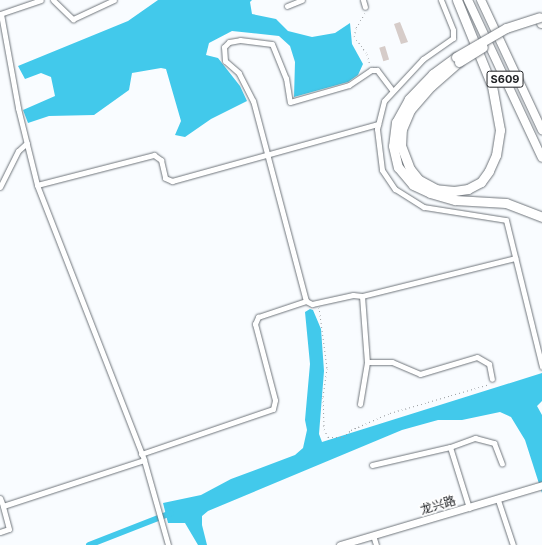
<!DOCTYPE html>
<html>
<head>
<meta charset="utf-8">
<style>
  body { margin:0 }
  #map { position:relative; width:542px; height:545px; overflow:hidden; background:#f9fcff; font-family:Inter,"Noto Sans SC",sans-serif }
  div>[style] { position:absolute }
  .water>* { inset:0; background:#42c9eb }
  .canal>* { height:6px; margin:-3px; padding:0 3px; transform-origin:3px; border-radius:3px; background:#42c9eb }
  .building>* { inset:0; background:#d6ccc9; transform-origin:0 0 }
  .path>* { height:1px; margin-top:-0.5px; transform-origin:0; background:repeating-linear-gradient(90deg,#9ea1a4 0 1px,transparent 0 4px) }
  .roads { filter:drop-shadow(0 0 1px #6f757b) drop-shadow(0 0 1px #6f757b) }
  .street>* { height:5px; margin:-2.5px; padding:0 2.5px; transform-origin:2.5px; border-radius:2.5px; background:#fff }
  .secondary>* { height:7px; margin:-3.5px; padding:0 3.5px; transform-origin:3.5px; border-radius:3.5px; background:#fff }
  .primary>* { height:8px; margin:-4px; padding:0 4px; transform-origin:4px; border-radius:4px; background:#fff }
  .highway>* { height:9px; margin:-4.5px; padding:0 4.5px; transform-origin:4.5px; border-radius:4.5px; background:#fff }
  .bridges { filter:drop-shadow(0 0 1px #6f757b) drop-shadow(0 0 1px #6f757b) }
  .highway-bridge>* { height:9px; margin:-4.5px; padding:0 4.5px; transform-origin:4.5px; border-radius:4.5px; background:#fff }
  span { translate:-50% -50%; white-space:nowrap; text-align:center; line-height:1.15; -webkit-text-stroke:3.5px #fff; paint-order:stroke }
  .shield-label span { padding:1px 3px; background:#fff; border:1px solid; border-radius:3px; -webkit-text-stroke-width:0 }
  .shield-label { font-size:11px; color:#212326; font-weight:700 }
  .street-label { font-size:12px; color:#212326 }
</style>
</head>
<body>
<div id="map">
  <div class="water">
    <div style="clip-path:polygon(158px 0,252px 0,250px 2px,252px 14px,276px 19px,288px 31px,312px 37px,335px 33px,350px 23px,352px 44px,363px 64px,358px 75px,348px 82px,294px 97px,295px 62px,290px 46px,279px 36px,232px 31px,209px 43px,206px 55px,218px 58px,240px 86px,247px 101px,211px 119px,185px 137px,175px 135px,181px 121px,166px 69px,161px 68px,132px 73px,129px 90px,94px 115px,49px 116px,28px 123px,23px 110px,55px 96px,51px 77px,41px 73px,25px 79px,18px 66px,128px 21px)"></div>
    <div style="clip-path:polygon(310px 309px,313px 310px,321px 329px,324px 371px,319px 434px,322px 442px,542px 373px,542px 401px,537px 406px,542px 415px,542px 493px,525px 440px,511px 417px,500px 412px,462px 420px,438px 420px,402px 430px,208px 511px,202px 516px,202px 525px,207px 545px,198px 545px,185px 523px,168px 523px,163px 503px,201px 495px,231px 479px,295px 455px,303px 448px,307px 430px,305px 420px,310px 364px,305px 312px)"></div>
  </div>
  <div class="canal">
    <div style="left:89px;top:545px;width:88px;rotate:-21.3deg"></div>
  </div>
  <div class="building">
    <div style="clip-path:polygon(400px 22px,408px 42px,401px 44px,394px 24px)"></div>
    <div style="left:385px;top:46px;width:14px;height:6px;rotate:73deg"></div>
  </div>
  <div class="path">
    <div style="left:365px;top:13px;width:17px;rotate:121deg"></div>
    <div style="left:356px;top:28px;width:8px;rotate:104deg"></div>
    <div style="left:354px;top:36px;width:22px;rotate:54deg"></div>
    <div style="left:367px;top:54px;width:11px;rotate:75deg"></div>
    <div style="left:319px;top:307px;width:62px;rotate:82.5deg"></div>
    <div style="left:327px;top:368px;width:29px;rotate:98deg"></div>
    <div style="left:323px;top:397px;width:32px;rotate:88deg"></div>
    <div style="left:324px;top:429px;width:9px;rotate:63deg"></div>
    <div style="left:328px;top:437px;width:15px"></div>
    <div style="left:343px;top:437px;width:11px;rotate:-41deg"></div>
    <div style="left:351px;top:430px;width:43px;rotate:-23.6deg"></div>
    <div style="left:390px;top:413px;width:104px;rotate:-16.2deg"></div>
  </div>
  <div class="roads">
    <div class="street">
      <div style="left:53px;top:0;width:28px;rotate:44deg"></div>
      <div style="left:73px;top:19px;width:45px;rotate:-24.9deg"></div>
      <div style="left:363px;top:0;width:7px;rotate:74deg"></div>
      <div style="left:441px;top:0;width:32px;rotate:68deg"></div>
      <div style="left:453px;top:30px;width:8px;rotate:90deg"></div>
      <div style="left:453px;top:38px;width:37px;rotate:145deg"></div>
      <div style="left:423px;top:59px;width:57px;rotate:132.9deg"></div>
      <div style="left:384px;top:101px;width:29px;rotate:104deg"></div>
      <div style="left:377px;top:129px;width:41px;rotate:83deg"></div>
      <div style="left:382px;top:170px;width:23px;rotate:56deg"></div>
      <div style="left:395px;top:189px;width:34px;rotate:32deg"></div>
      <div style="left:424px;top:207px;width:83px;rotate:9deg"></div>
      <div style="left:506px;top:220px;width:151px;rotate:76.2deg"></div>
      <div style="left:287px;top:6px;width:16px;rotate:-22deg"></div>
      <div style="left:0;top:14px;width:43px;rotate:-18.9deg"></div>
      <div style="left:1px;top:14px;width:96px;rotate:79.7deg"></div>
      <div style="left:18px;top:108px;width:79px;rotate:76.1deg"></div>
      <div style="left:37px;top:185px;width:295px;rotate:68.7deg"></div>
      <div style="left:144px;top:460px;width:88px;rotate:74.2deg"></div>
      <div style="left:37px;top:185px;width:121px;rotate:-14.4deg"></div>
      <div style="left:154px;top:155px;width:9px;rotate:36deg"></div>
      <div style="left:161px;top:160px;width:18px;rotate:77deg"></div>
      <div style="left:165px;top:178px;width:8px;rotate:23deg"></div>
      <div style="left:172px;top:181px;width:214px;rotate:-15.5deg"></div>
      <div style="left:0;top:187px;width:40px;rotate:-63.4deg"></div>
      <div style="left:18px;top:151px;width:12px;rotate:-42deg"></div>
      <div style="left:362px;top:296px;width:66px;rotate:85.7deg"></div>
      <div style="left:367px;top:362px;width:25px"></div>
      <div style="left:392px;top:362px;width:30px;rotate:23deg"></div>
      <div style="left:420px;top:374px;width:59px;rotate:-16.6deg"></div>
      <div style="left:477px;top:357px;width:14px;rotate:30deg"></div>
      <div style="left:489px;top:364px;width:15px;rotate:79deg"></div>
      <div style="left:306px;top:301px;width:207px;rotate:-104.8deg"></div>
      <div style="left:253px;top:101px;width:31px;rotate:-117deg"></div>
      <div style="left:239px;top:73px;width:18px;rotate:-139deg"></div>
      <div style="left:225px;top:61px;width:14px;rotate:-94deg"></div>
      <div style="left:224px;top:47px;width:7px;rotate:-45deg"></div>
      <div style="left:229px;top:42px;width:11px;rotate:-10deg"></div>
      <div style="left:240px;top:40px;width:32px;rotate:7deg"></div>
      <div style="left:272px;top:44px;width:37px;rotate:68deg"></div>
      <div style="left:286px;top:78px;width:24px;rotate:81deg"></div>
      <div style="left:290px;top:102px;width:61px;rotate:-16.1deg"></div>
      <div style="left:349px;top:85px;width:27px;rotate:-34deg"></div>
      <div style="left:371px;top:70px;width:6px"></div>
      <div style="left:377px;top:70px;width:25px;rotate:53deg"></div>
      <div style="left:360px;top:404px;width:43px;rotate:-80.5deg"></div>
      <div style="left:450px;top:447px;width:27px;rotate:-20deg"></div>
      <div style="left:475px;top:438px;width:20px;rotate:15deg"></div>
      <div style="left:494px;top:443px;width:22px;rotate:69deg"></div>
      <div style="left:141px;top:454px;width:139px;rotate:-18.8deg"></div>
      <div style="left:273px;top:409px;width:9px;rotate:-77deg"></div>
      <div style="left:275px;top:400px;width:79px;rotate:-104.7deg"></div>
      <div style="left:255px;top:324px;width:8px;rotate:-67deg"></div>
      <div style="left:258px;top:317px;width:51px;rotate:-18.4deg"></div>
      <div style="left:306px;top:301px;width:7px;rotate:27deg"></div>
      <div style="left:312px;top:304px;width:42px;rotate:-12.4deg"></div>
      <div style="left:353px;top:295px;width:9px;rotate:6deg"></div>
      <div style="left:362px;top:296px;width:158px;rotate:-13.9deg"></div>
      <div style="left:372px;top:465px;width:80px;rotate:-13deg"></div>
      <div style="left:450px;top:447px;width:64px;rotate:72.7deg"></div>
      <div style="left:0;top:498px;width:9px;rotate:69deg"></div>
      <div style="left:3px;top:506px;width:148px;rotate:-18.1deg"></div>
      <div style="left:498px;top:500px;width:47px;rotate:71.6deg"></div>
      <div style="left:0;top:532px;width:9px;rotate:-18deg"></div>
      <div style="left:9px;top:529px;width:24px;rotate:-105deg"></div>
      <div style="left:373px;top:535px;width:10px;rotate:73deg"></div>
    </div>
    <div class="secondary">
      <div style="left:340px;top:545px;width:211px;rotate:-16.5deg"></div>
    </div>
    <div class="primary">
      <div style="left:468px;top:0;width:174px;rotate:64.9deg"></div>
      <div style="left:481px;top:0;width:144px;rotate:64.9deg"></div>
    </div>
    <div class="highway">
      <div style="left:457px;top:0;width:93px;rotate:67.9deg"></div>
      <div style="left:492px;top:86px;width:45px;rotate:79.7deg"></div>
      <div style="left:500px;top:130px;width:25px;rotate:99deg"></div>
      <div style="left:496px;top:155px;width:17px;rotate:114deg"></div>
      <div style="left:489px;top:171px;width:14px;rotate:126deg"></div>
      <div style="left:481px;top:182px;width:15px;rotate:152deg"></div>
      <div style="left:468px;top:189px;width:14px;rotate:172deg"></div>
      <div style="left:454px;top:191px;width:18px;rotate:-174deg"></div>
      <div style="left:436px;top:189px;width:19px;rotate:-152deg"></div>
      <div style="left:419px;top:180px;width:14px;rotate:-129deg"></div>
      <div style="left:410px;top:169px;width:25px;rotate:-111deg"></div>
      <div style="left:401px;top:146px;width:17px;rotate:-87deg"></div>
      <div style="left:402px;top:129px;width:21px;rotate:-67deg"></div>
      <div style="left:410px;top:110px;width:32px;rotate:-49deg"></div>
      <div style="left:431px;top:86px;width:37px;rotate:-41deg"></div>
      <div style="left:541px;top:23px;width:1px"></div>
      <div style="left:456px;top:57px;width:29px;rotate:144deg"></div>
      <div style="left:433px;top:74px;width:35px;rotate:134deg"></div>
      <div style="left:409px;top:99px;width:26px;rotate:119deg"></div>
      <div style="left:396px;top:122px;width:24px;rotate:97deg"></div>
      <div style="left:393px;top:146px;width:22px;rotate:77deg"></div>
      <div style="left:398px;top:167px;width:23px;rotate:50deg"></div>
      <div style="left:413px;top:185px;width:19px;rotate:25deg"></div>
      <div style="left:430px;top:193px;width:26px;rotate:16deg"></div>
      <div style="left:455px;top:200px;width:51px;rotate:3.4deg"></div>
      <div style="left:506px;top:203px;width:39px;rotate:21deg"></div>
    </div>
  </div>
  <div class="bridges">
    <div class="highway-bridge">
      <div style="left:456px;top:57px;width:58px;rotate:-30.1deg"></div>
      <div style="left:506px;top:28px;width:35px;rotate:-18deg"></div>
      <div style="left:459px;top:62px;width:28px;rotate:-32deg"></div>
    </div>
  </div>
  <div class="shield-label">
    <span style="left:505px;top:79px">S609</span>
  </div>
  <div class="street-label">
    <span style="left:438px;top:505px;rotate:-16deg">龙兴路</span>
  </div>
</div>
</body>
</html>
